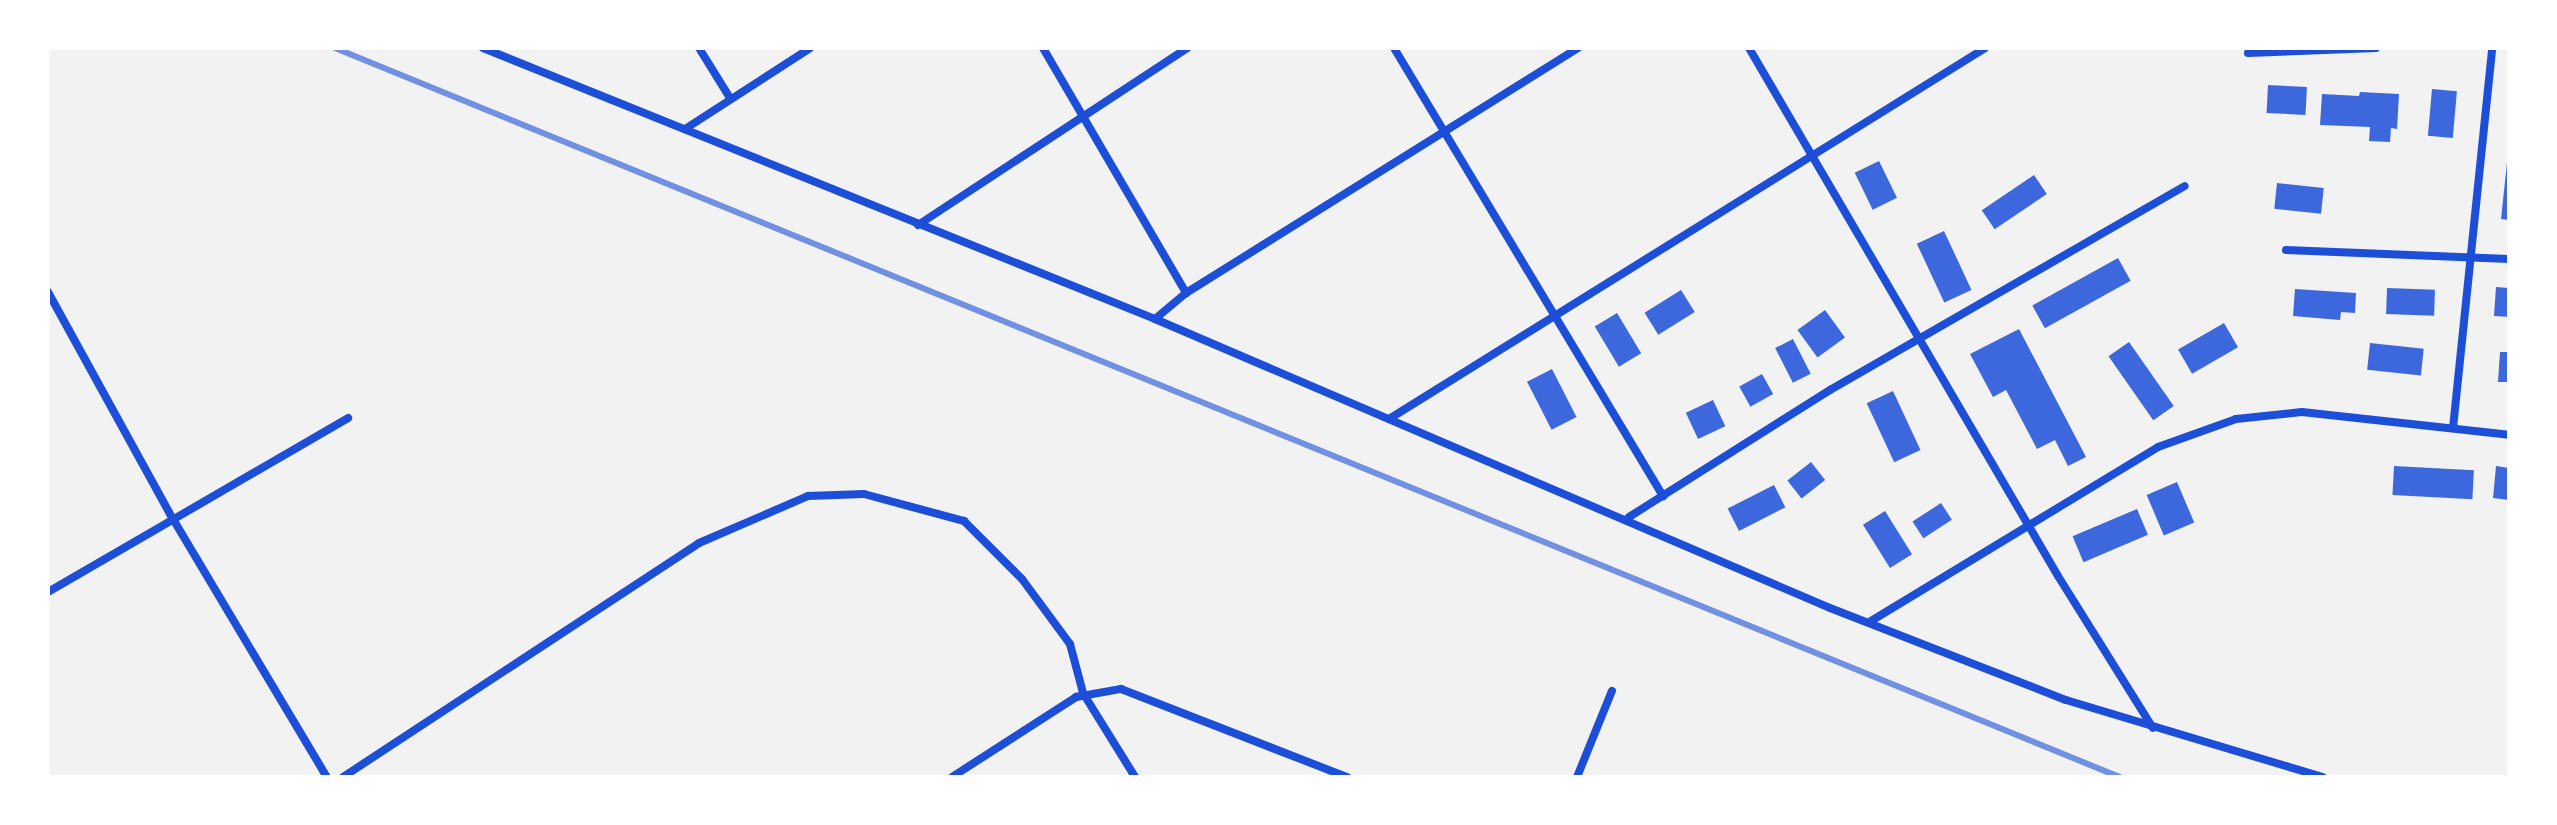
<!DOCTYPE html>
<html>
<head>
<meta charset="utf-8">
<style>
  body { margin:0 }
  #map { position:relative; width:2557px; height:825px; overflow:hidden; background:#f2f2f2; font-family:"Roboto Condensed",sans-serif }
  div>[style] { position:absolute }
  .building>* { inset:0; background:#3d67dc; transform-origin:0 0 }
  .minor>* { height:8px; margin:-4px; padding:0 4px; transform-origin:4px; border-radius:4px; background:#1d4ed8 }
  .rail>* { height:6px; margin:-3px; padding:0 3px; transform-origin:3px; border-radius:3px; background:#7290e2 }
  span { translate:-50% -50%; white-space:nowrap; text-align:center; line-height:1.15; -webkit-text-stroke:7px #fff; paint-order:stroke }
  .frame { position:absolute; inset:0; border:50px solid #fff; pointer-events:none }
</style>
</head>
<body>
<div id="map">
  <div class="building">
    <div style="left:2268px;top:85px;width:39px;height:28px;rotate:3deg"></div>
    <div style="left:2432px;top:89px;width:25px;height:47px;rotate:5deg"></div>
    <div style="clip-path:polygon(2360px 92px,2399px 94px,2397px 129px,2391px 128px,2390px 142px,2369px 141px,2370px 127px,2320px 125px,2322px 94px,2359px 96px)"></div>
    <div style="left:1879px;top:161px;width:41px;height:27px;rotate:64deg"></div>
    <div style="clip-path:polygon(2507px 163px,2509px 163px,2509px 220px,2501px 219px)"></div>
    <div style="left:2034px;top:175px;width:23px;height:63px;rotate:56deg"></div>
    <div style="left:2277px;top:183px;width:47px;height:26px;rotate:6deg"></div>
    <div style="left:1944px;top:231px;width:65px;height:30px;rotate:65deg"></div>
    <div style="left:2118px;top:258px;width:26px;height:98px;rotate:61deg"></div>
    <div style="left:2496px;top:287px;width:13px;height:29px;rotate:4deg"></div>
    <div style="left:2387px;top:288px;width:48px;height:26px;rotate:2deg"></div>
    <div style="clip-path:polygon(2295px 289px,2356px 293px,2355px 313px,2341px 312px,2340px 320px,2293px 316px)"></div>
    <div style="left:1681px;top:290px;width:26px;height:43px;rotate:58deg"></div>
    <div style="left:1825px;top:310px;width:34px;height:34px;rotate:54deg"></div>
    <div style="left:1617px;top:313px;width:47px;height:26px;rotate:59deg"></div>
    <div style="left:2224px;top:323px;width:28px;height:53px;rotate:60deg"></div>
    <div style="clip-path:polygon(2019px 329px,2086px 457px,2068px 466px,2055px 440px,2037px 449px,2006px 390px,1993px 397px,1970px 354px)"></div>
    <div style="left:1793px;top:339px;width:39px;height:20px;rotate:63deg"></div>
    <div style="left:2129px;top:342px;width:78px;height:25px;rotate:55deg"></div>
    <div style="left:2370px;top:343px;width:54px;height:27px;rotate:6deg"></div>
    <div style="clip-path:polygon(2500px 352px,2509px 352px,2509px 382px,2498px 382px)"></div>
    <div style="left:1552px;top:369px;width:54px;height:28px;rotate:63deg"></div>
    <div style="left:1762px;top:374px;width:23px;height:26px;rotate:61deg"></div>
    <div style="left:1893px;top:391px;width:65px;height:29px;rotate:65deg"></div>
    <div style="left:1713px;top:400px;width:29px;height:30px;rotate:65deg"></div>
    <div style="left:1811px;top:462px;width:23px;height:30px;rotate:52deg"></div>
    <div style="left:2394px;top:466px;width:80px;height:29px;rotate:3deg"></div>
    <div style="clip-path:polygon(2496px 466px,2509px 468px,2509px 500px,2493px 498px)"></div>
    <div style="left:2177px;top:482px;width:44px;height:33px;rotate:67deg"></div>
    <div style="left:1774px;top:485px;width:25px;height:52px;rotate:63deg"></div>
    <div style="left:1941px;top:503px;width:20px;height:34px;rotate:57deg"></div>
    <div style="left:2137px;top:509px;width:28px;height:70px;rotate:67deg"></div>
    <div style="left:1885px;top:511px;width:51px;height:26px;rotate:58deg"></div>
  </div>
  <div class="minor">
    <div style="left:483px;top:48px;width:725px;rotate:21.96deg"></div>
    <div style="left:1155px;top:319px;width:734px;rotate:23.18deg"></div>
    <div style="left:1830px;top:608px;width:253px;rotate:21.3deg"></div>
    <div style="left:2066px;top:700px;width:268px;rotate:16.7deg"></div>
    <div style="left:699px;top:48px;width:59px;rotate:58.2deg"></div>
    <div style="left:1043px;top:48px;width:284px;rotate:59.7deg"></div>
    <div style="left:1394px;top:48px;width:523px;rotate:59.02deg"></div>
    <div style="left:1749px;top:48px;width:612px;rotate:59.66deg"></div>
    <div style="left:2058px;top:576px;width:179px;rotate:58deg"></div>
    <div style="left:2248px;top:53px;width:128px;rotate:-2.2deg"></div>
    <div style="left:685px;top:129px;width:149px;rotate:-32.9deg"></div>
    <div style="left:918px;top:225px;width:322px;rotate:-33.3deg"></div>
    <div style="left:2286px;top:250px;width:223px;rotate:2.3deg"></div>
    <div style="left:48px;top:292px;width:259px;rotate:61.2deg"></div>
    <div style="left:173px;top:519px;width:300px;rotate:59.2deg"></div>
    <div style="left:1155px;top:319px;width:40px;rotate:-40deg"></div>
    <div style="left:1186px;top:293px;width:462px;rotate:-32deg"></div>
    <div style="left:1389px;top:419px;width:702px;rotate:-31.9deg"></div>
    <div style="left:2453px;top:428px;width:382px;rotate:-84.1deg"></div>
    <div style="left:1629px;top:517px;width:238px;rotate:-32.3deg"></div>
    <div style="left:1830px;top:390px;width:409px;rotate:-29.9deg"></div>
    <div style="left:48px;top:592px;width:347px;rotate:-30.1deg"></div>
    <div style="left:1871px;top:621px;width:336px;rotate:-31.2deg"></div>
    <div style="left:2158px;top:447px;width:83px;rotate:-19.7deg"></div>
    <div style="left:2236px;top:419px;width:66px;rotate:-6.1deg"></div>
    <div style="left:2302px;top:412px;width:208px;rotate:6.3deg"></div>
    <div style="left:343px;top:777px;width:426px;rotate:-33.3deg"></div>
    <div style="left:699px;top:543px;width:119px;rotate:-23.3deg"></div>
    <div style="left:808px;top:496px;width:56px;rotate:-2deg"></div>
    <div style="left:864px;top:494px;width:104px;rotate:15.1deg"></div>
    <div style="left:964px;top:521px;width:82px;rotate:45deg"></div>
    <div style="left:1022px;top:579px;width:81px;rotate:53.6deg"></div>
    <div style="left:1070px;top:644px;width:51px;rotate:75.1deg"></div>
    <div style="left:1083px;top:693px;width:99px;rotate:58.2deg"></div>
    <div style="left:952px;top:777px;width:148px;rotate:-32.8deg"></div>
    <div style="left:1076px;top:697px;width:46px;rotate:-10.1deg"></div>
    <div style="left:1121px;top:689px;width:243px;rotate:21.3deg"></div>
    <div style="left:1577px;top:777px;width:93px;rotate:-67.9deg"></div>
  </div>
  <div class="rail">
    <div style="left:335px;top:48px;width:1928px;rotate:22.22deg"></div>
  </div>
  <div class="frame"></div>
</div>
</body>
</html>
